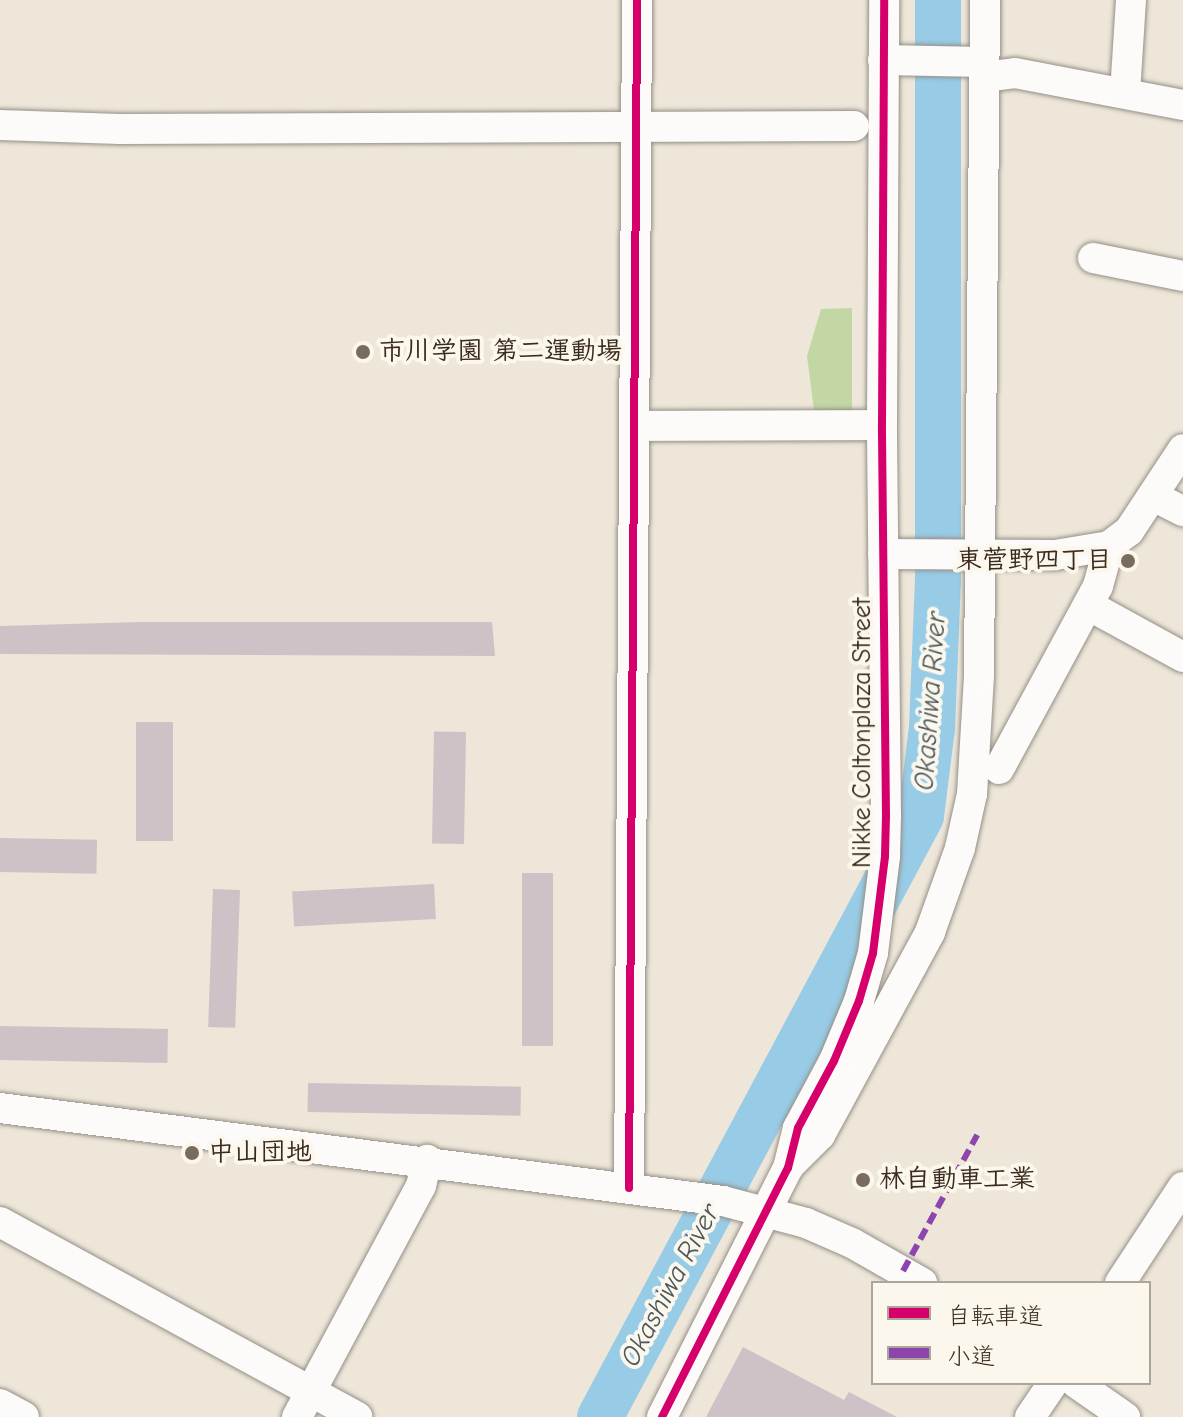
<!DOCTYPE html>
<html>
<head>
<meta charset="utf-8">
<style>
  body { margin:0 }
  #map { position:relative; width:1183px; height:1417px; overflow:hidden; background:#ede6d9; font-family:"Comic Neue","Klee One",sans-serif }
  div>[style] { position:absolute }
  .green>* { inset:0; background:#c2d7a4 }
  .river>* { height:46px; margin:-23px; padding:0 23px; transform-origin:23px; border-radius:23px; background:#97cbe6 }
  .building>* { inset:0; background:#cec2c6; transform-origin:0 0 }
  .roads { filter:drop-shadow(0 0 2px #958f86) drop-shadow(0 0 2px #958f86) }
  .minor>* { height:30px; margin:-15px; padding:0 15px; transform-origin:15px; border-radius:15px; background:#fcfbf9 }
  .quiet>* { height:6px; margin-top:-3px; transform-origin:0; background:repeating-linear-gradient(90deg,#8e44ad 0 12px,transparent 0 18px) }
  .cycleway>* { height:8px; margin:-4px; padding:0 4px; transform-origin:4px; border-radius:4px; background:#d6006c }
  .dots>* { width:22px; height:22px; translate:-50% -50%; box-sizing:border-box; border:4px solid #fbf7ec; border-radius:50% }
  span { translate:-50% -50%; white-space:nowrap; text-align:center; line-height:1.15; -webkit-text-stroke:8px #fbf7ec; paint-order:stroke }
  .poi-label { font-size:26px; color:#3b2a1e; font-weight:700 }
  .left { translate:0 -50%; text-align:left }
  .right { translate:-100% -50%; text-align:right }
  .street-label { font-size:26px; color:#3b2a1e }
  .water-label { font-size:28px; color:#4c575c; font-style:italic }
  .legend { position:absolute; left:871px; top:1281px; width:280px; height:104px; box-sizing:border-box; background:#fbf7ec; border:2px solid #aea59a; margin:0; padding:10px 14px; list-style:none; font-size:24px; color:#3b2a1e }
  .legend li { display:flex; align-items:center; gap:16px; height:40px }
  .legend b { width:40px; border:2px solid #aea59a }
</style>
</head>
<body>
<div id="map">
  <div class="green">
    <div style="clip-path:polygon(852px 308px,852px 417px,815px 417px,807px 356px,821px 309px)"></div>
  </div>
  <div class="river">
    <div style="left:600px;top:1417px;width:681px;rotate:-61.89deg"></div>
    <div style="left:921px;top:816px;width:89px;rotate:-82.9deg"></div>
    <div style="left:932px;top:728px;width:147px;rotate:-87.7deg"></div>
    <div style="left:938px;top:581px;width:581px;rotate:-90deg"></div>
  </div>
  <div class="building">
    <div style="clip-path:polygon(141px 622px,492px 622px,495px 656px,0 654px,0 626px)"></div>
    <div style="left:173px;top:722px;width:119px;height:37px;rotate:90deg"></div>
    <div style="left:466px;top:732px;width:112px;height:32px;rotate:91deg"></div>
    <div style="left:0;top:838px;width:97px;height:34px;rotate:1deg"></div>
    <div style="left:522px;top:873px;width:31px;height:173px"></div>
    <div style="left:434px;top:884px;width:35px;height:142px;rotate:87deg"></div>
    <div style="left:213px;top:889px;width:27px;height:138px;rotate:2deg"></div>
    <div style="left:0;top:1026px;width:168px;height:34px;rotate:1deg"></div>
    <div style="left:308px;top:1083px;width:213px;height:29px;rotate:1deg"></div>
    <div style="clip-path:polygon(743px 1347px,844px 1400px,849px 1392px,897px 1417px,706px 1417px)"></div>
  </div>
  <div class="roads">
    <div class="minor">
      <div style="left:883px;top:60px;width:101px;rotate:1.1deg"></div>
      <div style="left:984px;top:77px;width:31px;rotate:-7deg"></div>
      <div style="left:1015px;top:73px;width:171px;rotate:10.8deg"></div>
      <div style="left:1125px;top:93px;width:93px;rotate:-86.3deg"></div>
      <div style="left:0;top:125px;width:120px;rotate:1.9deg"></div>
      <div style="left:120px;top:129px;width:734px;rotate:-0.23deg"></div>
      <div style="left:1093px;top:258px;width:92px;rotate:11.3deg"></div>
      <div style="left:635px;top:426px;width:247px;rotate:-0.2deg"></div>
      <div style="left:1153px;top:496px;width:34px;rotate:27deg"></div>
      <div style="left:883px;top:554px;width:172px;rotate:0.3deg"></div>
      <div style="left:1055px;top:555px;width:55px;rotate:-9.5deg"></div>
      <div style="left:1109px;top:546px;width:25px;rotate:-37deg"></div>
      <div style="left:1129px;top:531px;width:98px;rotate:-56.6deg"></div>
      <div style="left:1088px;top:605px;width:108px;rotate:28.7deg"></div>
      <div style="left:999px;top:769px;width:208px;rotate:-61.6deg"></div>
      <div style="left:1098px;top:586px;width:41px;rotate:-74.6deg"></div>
      <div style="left:0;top:1108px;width:729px;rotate:7.33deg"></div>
      <div style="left:723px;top:1201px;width:86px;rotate:14.8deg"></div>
      <div style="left:806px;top:1223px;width:50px;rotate:23.5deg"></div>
      <div style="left:852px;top:1243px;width:81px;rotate:29.7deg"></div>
      <div style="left:789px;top:1166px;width:44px;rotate:-45deg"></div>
      <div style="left:820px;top:1135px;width:231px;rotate:-61.5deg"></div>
      <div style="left:930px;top:932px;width:89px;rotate:-70.3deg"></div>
      <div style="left:960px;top:848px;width:55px;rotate:-77.5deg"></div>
      <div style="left:972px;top:794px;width:118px;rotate:-86.6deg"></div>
      <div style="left:979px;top:676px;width:676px;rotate:-89.49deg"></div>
      <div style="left:629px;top:1188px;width:1188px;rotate:-89.61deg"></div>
      <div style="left:0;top:1222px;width:407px;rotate:28.6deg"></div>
      <div style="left:1120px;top:1283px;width:115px;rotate:-56.7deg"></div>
      <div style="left:1076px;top:1383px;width:60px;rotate:34.8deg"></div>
      <div style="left:0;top:1404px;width:27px;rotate:28deg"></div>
      <div style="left:297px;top:1417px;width:262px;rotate:-61.8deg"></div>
      <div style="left:421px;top:1186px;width:27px;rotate:-77deg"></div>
      <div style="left:662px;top:1417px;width:279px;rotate:-63.2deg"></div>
      <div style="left:788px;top:1168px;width:41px;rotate:-76deg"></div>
      <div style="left:798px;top:1128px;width:76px;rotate:-61.8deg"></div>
      <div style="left:834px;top:1061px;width:65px;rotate:-67.4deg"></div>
      <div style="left:859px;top:1001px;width:50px;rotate:-73.7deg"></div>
      <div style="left:873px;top:953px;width:98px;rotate:-82.9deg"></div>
      <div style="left:885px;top:856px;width:40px;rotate:-88.6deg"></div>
      <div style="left:886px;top:816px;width:391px;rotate:-90.6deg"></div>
      <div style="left:882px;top:425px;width:425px;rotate:-89.7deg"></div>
      <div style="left:1030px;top:1417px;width:41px;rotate:-55.9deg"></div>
    </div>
  </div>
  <div class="quiet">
    <div style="left:903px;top:1271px;width:155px;rotate:-61.4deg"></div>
  </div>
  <div class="cycleway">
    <div style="left:629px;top:1188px;width:1188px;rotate:-89.61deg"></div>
    <div style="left:662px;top:1417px;width:279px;rotate:-63.2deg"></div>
    <div style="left:788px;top:1168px;width:41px;rotate:-76deg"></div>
    <div style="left:798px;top:1128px;width:76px;rotate:-61.8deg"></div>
    <div style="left:834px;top:1061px;width:65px;rotate:-67.4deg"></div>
    <div style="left:859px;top:1001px;width:50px;rotate:-73.7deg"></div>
    <div style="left:873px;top:953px;width:98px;rotate:-82.9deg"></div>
    <div style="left:885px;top:856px;width:40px;rotate:-88.6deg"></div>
    <div style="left:886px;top:816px;width:391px;rotate:-90.6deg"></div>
    <div style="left:882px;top:425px;width:425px;rotate:-89.7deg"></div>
  </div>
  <div class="dots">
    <div style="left:363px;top:352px;background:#796c5f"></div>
    <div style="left:1128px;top:561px;background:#796c5f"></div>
    <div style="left:192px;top:1153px;background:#796c5f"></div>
    <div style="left:863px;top:1180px;background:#796c5f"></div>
  </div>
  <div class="poi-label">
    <span class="left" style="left:379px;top:352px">市川学園 第二運動場</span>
    <span class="right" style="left:1112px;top:561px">東菅野四丁目</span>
    <span class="left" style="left:208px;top:1153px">中山団地</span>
    <span class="left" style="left:879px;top:1180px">林自動車工業</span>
  </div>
  <div class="street-label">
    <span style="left:863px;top:733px;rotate:-90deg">Nikke Coltonplaza Street</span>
  </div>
  <div class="water-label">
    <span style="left:930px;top:701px;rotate:-86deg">Okashiwa River</span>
    <span style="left:670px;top:1285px;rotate:-62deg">Okashiwa River</span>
  </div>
  <ul class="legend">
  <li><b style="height:10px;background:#d6006c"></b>自転車道</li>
  <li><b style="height:10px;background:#8e44ad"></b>小道</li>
  </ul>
</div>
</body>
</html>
